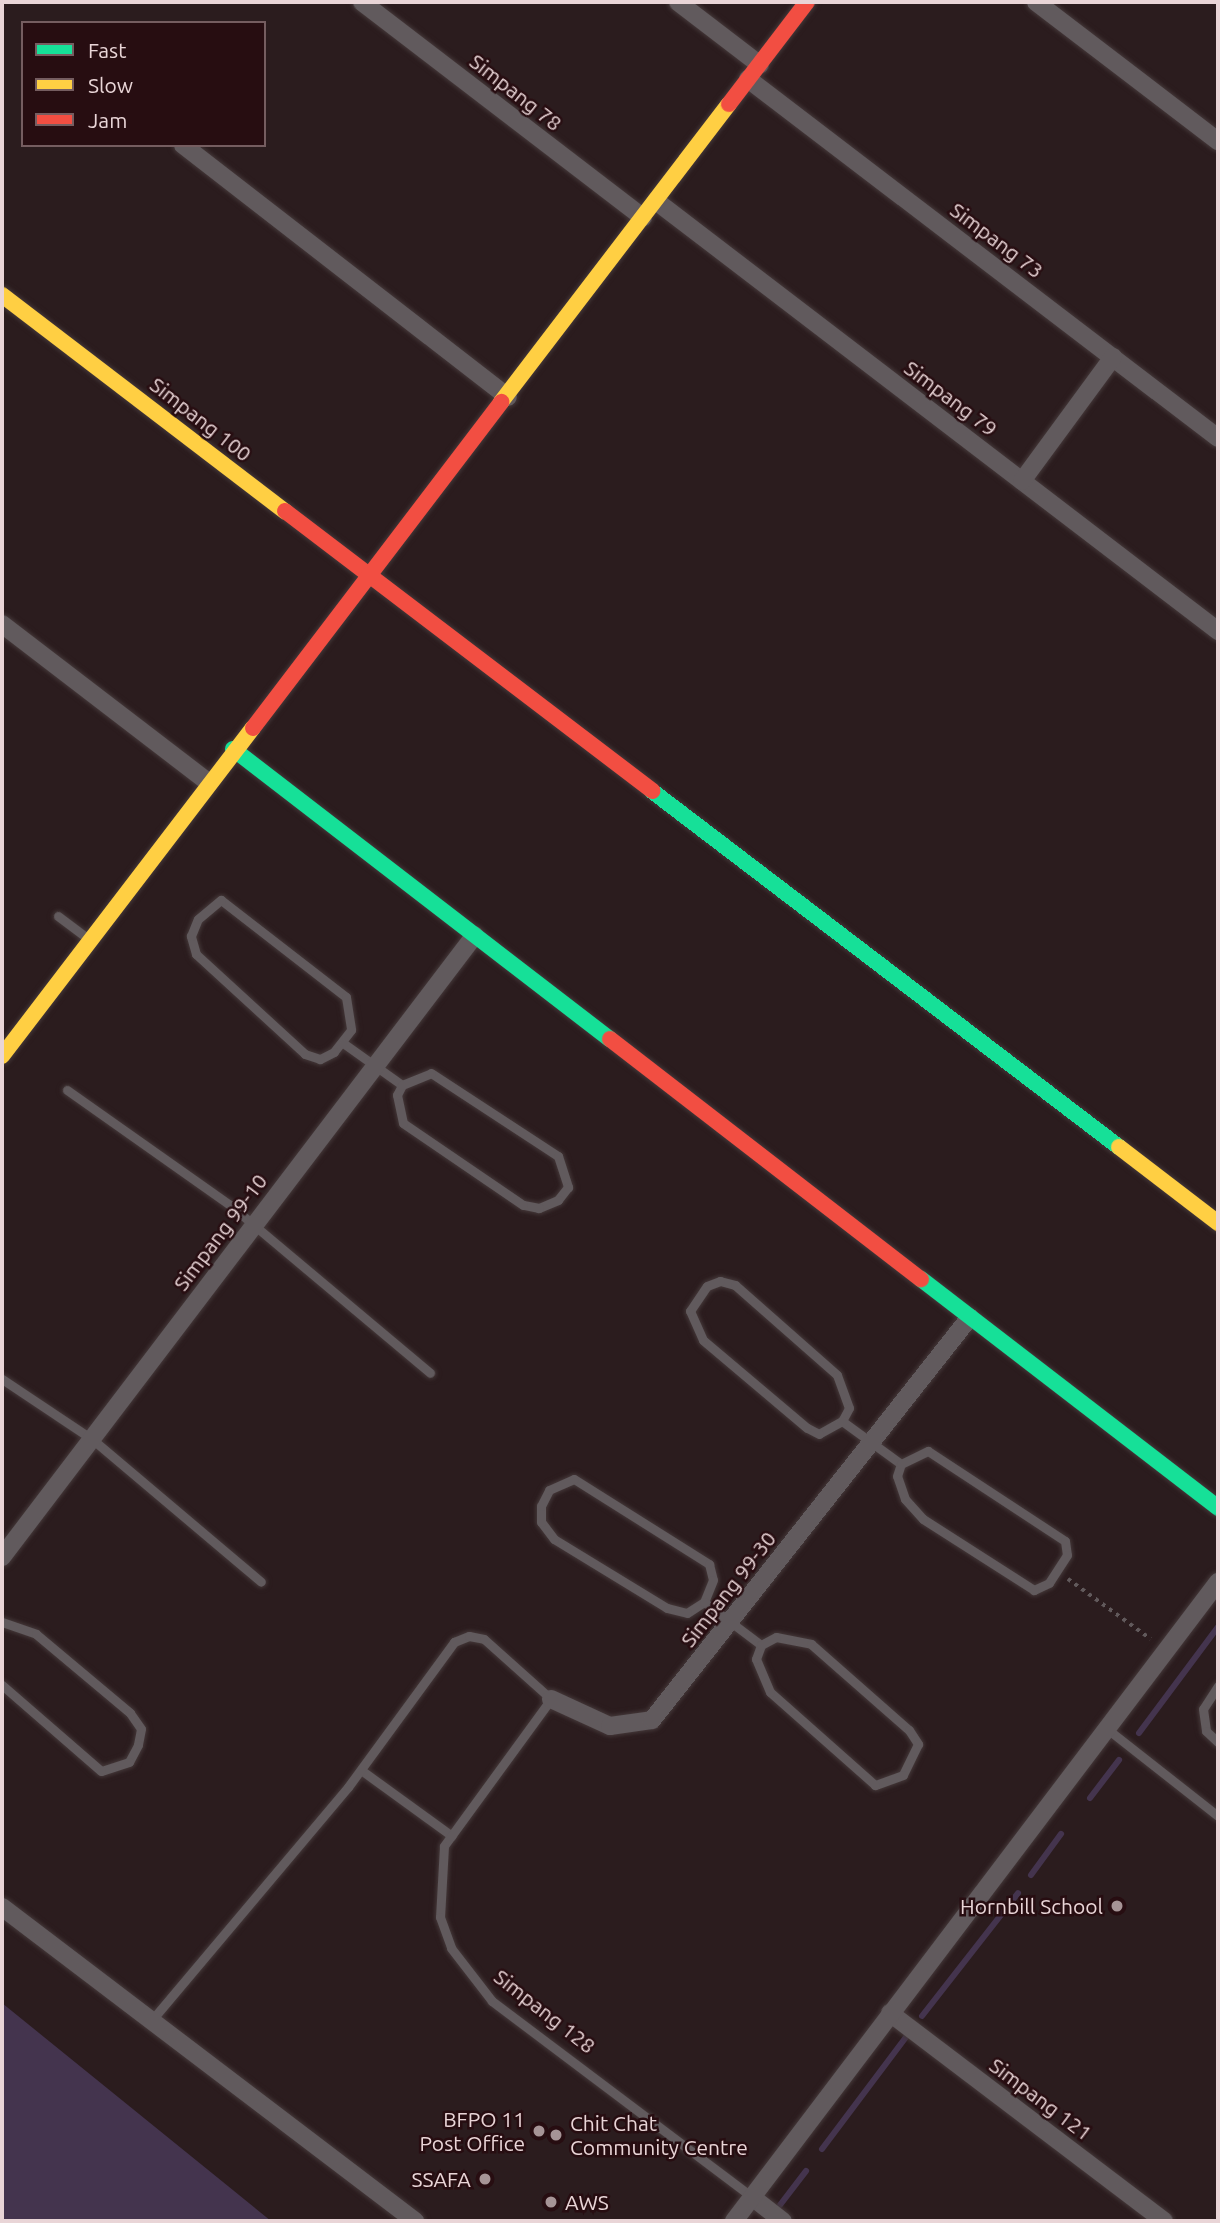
<!DOCTYPE html>
<html>
<head>
<meta charset="utf-8">
<style>
  body { margin:0 }
  #map { position:relative; width:1220px; height:2223px; overflow:hidden; background:#2b1c1e; font-family:Ubuntu,sans-serif }
  div>[style] { position:absolute }
  .water>* { inset:0; background:#44344e }
  .stream>* { height:6px; margin:-3px; padding:0 3px; transform-origin:3px; border-radius:3px; background:#44344e }
  .path>* { height:3.5px; margin-top:-1.75px; transform-origin:0; background:repeating-linear-gradient(90deg,#61595b 0 3.5px,transparent 0 8.5px) }
  .roads { filter:drop-shadow(0 0 2px #443839) drop-shadow(0 0 2px #443839) }
  .lane>* { height:9px; margin:-4.5px; padding:0 4.5px; transform-origin:4.5px; border-radius:4.5px; background:#615a5d }
  .street>* { height:18px; margin:-9px; padding:0 9px; transform-origin:9px; border-radius:9px; background:#615a5d }
  .fast>* { height:16px; margin:-8px; padding:0 8px; transform-origin:8px; border-radius:8px; background:#16e098 }
  .slow>* { height:16px; margin:-8px; padding:0 8px; transform-origin:8px; border-radius:8px; background:#ffcf43 }
  .jam>* { height:16px; margin:-8px; padding:0 8px; transform-origin:8px; border-radius:8px; background:#f24e42 }
  .dots>* { width:19px; height:19px; translate:-50% -50%; box-sizing:border-box; border:4px solid #270d11; border-radius:50% }
  span { translate:-50% -50%; white-space:nowrap; text-align:center; line-height:1.15; -webkit-text-stroke:5px #270d11; paint-order:stroke }
  .street-label { font-size:21px; color:#e9d5d7 }
  .poi-label { font-size:21px; color:#e9d5d7 }
  .right { translate:-100% -50%; text-align:right }
  .left { translate:0 -50%; text-align:left }
  .frame { position:absolute; inset:0; border:4px solid #e9d5d7; pointer-events:none }
  .legend { position:absolute; left:21px; top:21px; width:245px; height:126px; box-sizing:border-box; background:#270d11; border:2px solid #755d60; margin:0; padding:9px 12px; list-style:none; font-size:21px; color:#e9d5d7 }
  .legend li { display:flex; align-items:center; gap:14px; height:35px }
  .legend b { width:35px; border:2px solid #755d60 }
</style>
</head>
<body>
<div id="map">
  <div class="water">
    <div style="clip-path:polygon(2px 2003px,271px 2221px,2px 2221px)"></div>
  </div>
  <div class="stream">
    <div style="left:1139px;top:1733px;width:132px;rotate:-53.3deg"></div>
    <div style="left:1090px;top:1798px;width:48px;rotate:-52.7deg"></div>
    <div style="left:1031px;top:1875px;width:51px;rotate:-53.8deg"></div>
    <div style="left:922px;top:2016px;width:156px;rotate:-52deg"></div>
    <div style="left:822px;top:2149px;width:140px;rotate:-53.1deg"></div>
    <div style="left:780px;top:2205px;width:43px;rotate:-52.6deg"></div>
  </div>
  <div class="path">
    <div style="left:1068px;top:1579px;width:102px;rotate:35.9deg"></div>
  </div>
  <div class="roads">
    <div class="lane">
      <div style="left:221px;top:900px;width:158px;rotate:37.8deg"></div>
      <div style="left:346px;top:997px;width:33px;rotate:81deg"></div>
      <div style="left:351px;top:1030px;width:28px;rotate:128deg"></div>
      <div style="left:334px;top:1052px;width:16px;rotate:153deg"></div>
      <div style="left:320px;top:1059px;width:16px;rotate:-162deg"></div>
      <div style="left:305px;top:1054px;width:148px;rotate:-137.5deg"></div>
      <div style="left:196px;top:954px;width:19px;rotate:-106deg"></div>
      <div style="left:191px;top:936px;width:18px;rotate:-68deg"></div>
      <div style="left:198px;top:919px;width:30px;rotate:-40deg"></div>
      <div style="left:58px;top:916px;width:39px;rotate:37deg"></div>
      <div style="left:343px;top:1043px;width:72px;rotate:35.4deg"></div>
      <div style="left:431px;top:1073px;width:152px;rotate:33.2deg"></div>
      <div style="left:558px;top:1156px;width:33px;rotate:72deg"></div>
      <div style="left:568px;top:1187px;width:16px;rotate:128deg"></div>
      <div style="left:558px;top:1200px;width:21px;rotate:157deg"></div>
      <div style="left:539px;top:1208px;width:16px;rotate:-169deg"></div>
      <div style="left:523px;top:1205px;width:145px;rotate:-145.7deg"></div>
      <div style="left:403px;top:1123px;width:29px;rotate:-102deg"></div>
      <div style="left:397px;top:1095px;width:11px;rotate:-63deg"></div>
      <div style="left:402px;top:1085px;width:31px;rotate:-22deg"></div>
      <div style="left:67px;top:1090px;width:199px;rotate:35.2deg"></div>
      <div style="left:230px;top:1205px;width:261px;rotate:40deg"></div>
      <div style="left:720px;top:1281px;width:16px;rotate:15deg"></div>
      <div style="left:735px;top:1285px;width:136px;rotate:41.4deg"></div>
      <div style="left:837px;top:1375px;width:35px;rotate:70deg"></div>
      <div style="left:849px;top:1408px;width:15px;rotate:118deg"></div>
      <div style="left:842px;top:1421px;width:26px;rotate:151deg"></div>
      <div style="left:819px;top:1434px;width:13px;rotate:-153deg"></div>
      <div style="left:807px;top:1428px;width:136px;rotate:-139.8deg"></div>
      <div style="left:703px;top:1340px;width:32px;rotate:-114deg"></div>
      <div style="left:690px;top:1311px;width:30px;rotate:-56deg"></div>
      <div style="left:707px;top:1286px;width:14px;rotate:-21deg"></div>
      <div style="left:2px;top:1379px;width:108px;rotate:33.7deg"></div>
      <div style="left:92px;top:1439px;width:221px;rotate:40.2deg"></div>
      <div style="left:842px;top:1421px;width:73px;rotate:36.1deg"></div>
      <div style="left:928px;top:1451px;width:164px;rotate:33.3deg"></div>
      <div style="left:1065px;top:1541px;width:14px;rotate:82deg"></div>
      <div style="left:1067px;top:1555px;width:33px;rotate:123deg"></div>
      <div style="left:1049px;top:1583px;width:17px;rotate:155deg"></div>
      <div style="left:1034px;top:1590px;width:132px;rotate:-147.4deg"></div>
      <div style="left:923px;top:1519px;width:27px;rotate:-132deg"></div>
      <div style="left:905px;top:1499px;width:24px;rotate:-109deg"></div>
      <div style="left:897px;top:1476px;width:13px;rotate:-72deg"></div>
      <div style="left:901px;top:1464px;width:30px;rotate:-26deg"></div>
      <div style="left:574px;top:1479px;width:160px;rotate:32.2deg"></div>
      <div style="left:709px;top:1564px;width:16px;rotate:76deg"></div>
      <div style="left:713px;top:1580px;width:24px;rotate:112deg"></div>
      <div style="left:704px;top:1602px;width:20px;rotate:147deg"></div>
      <div style="left:687px;top:1613px;width:21px;rotate:-166deg"></div>
      <div style="left:667px;top:1608px;width:132px;rotate:-148.6deg"></div>
      <div style="left:554px;top:1539px;width:21px;rotate:-127deg"></div>
      <div style="left:541px;top:1522px;width:16px;rotate:-90deg"></div>
      <div style="left:541px;top:1506px;width:18px;rotate:-63deg"></div>
      <div style="left:549px;top:1490px;width:27px;rotate:-24deg"></div>
      <div style="left:704px;top:1602px;width:71px;rotate:37deg"></div>
      <div style="left:2px;top:1622px;width:36px;rotate:19deg"></div>
      <div style="left:36px;top:1634px;width:123px;rotate:40deg"></div>
      <div style="left:130px;top:1713px;width:19px;rotate:55deg"></div>
      <div style="left:141px;top:1729px;width:16px;rotate:101deg"></div>
      <div style="left:138px;top:1745px;width:19px;rotate:118deg"></div>
      <div style="left:129px;top:1762px;width:29px;rotate:162deg"></div>
      <div style="left:101px;top:1771px;width:131px;rotate:-139deg"></div>
      <div style="left:776px;top:1637px;width:36px;rotate:11deg"></div>
      <div style="left:811px;top:1644px;width:130px;rotate:41.3deg"></div>
      <div style="left:909px;top:1730px;width:17px;rotate:57deg"></div>
      <div style="left:918px;top:1744px;width:34px;rotate:116deg"></div>
      <div style="left:903px;top:1775px;width:30px;rotate:160deg"></div>
      <div style="left:875px;top:1785px;width:140px;rotate:-138.5deg"></div>
      <div style="left:770px;top:1692px;width:36px;rotate:-113deg"></div>
      <div style="left:756px;top:1659px;width:15px;rotate:-70deg"></div>
      <div style="left:761px;top:1645px;width:17px;rotate:-28deg"></div>
      <div style="left:1218px;top:1686px;width:27px;rotate:123deg"></div>
      <div style="left:1203px;top:1709px;width:22px;rotate:82deg"></div>
      <div style="left:1206px;top:1731px;width:16px;rotate:43deg"></div>
      <div style="left:1106px;top:1728px;width:142px;rotate:38.2deg"></div>
      <div style="left:361px;top:1770px;width:112px;rotate:36deg"></div>
      <div style="left:151px;top:2021px;width:306px;rotate:-49.9deg"></div>
      <div style="left:348px;top:1787px;width:180px;rotate:-53.8deg"></div>
      <div style="left:454px;top:1642px;width:16px;rotate:-22deg"></div>
      <div style="left:469px;top:1636px;width:15px;rotate:11deg"></div>
      <div style="left:484px;top:1639px;width:90px;rotate:41.8deg"></div>
      <div style="left:551px;top:1699px;width:182px;rotate:126.1deg"></div>
      <div style="left:444px;top:1846px;width:71px;rotate:93.2deg"></div>
      <div style="left:440px;top:1917px;width:33px;rotate:70deg"></div>
      <div style="left:451px;top:1948px;width:67px;rotate:52.3deg"></div>
      <div style="left:492px;top:2001px;width:326px;rotate:37deg"></div>
    </div>
    <div class="street">
      <div style="left:362px;top:2px;width:354px;rotate:37.5deg"></div>
      <div style="left:678px;top:2px;width:103px;rotate:37.5deg"></div>
      <div style="left:1036px;top:2px;width:229px;rotate:37.4deg"></div>
      <div style="left:748px;top:79px;width:591px;rotate:37.37deg"></div>
      <div style="left:183px;top:145px;width:411px;rotate:37.8deg"></div>
      <div style="left:656px;top:201px;width:708px;rotate:37.42deg"></div>
      <div style="left:1022px;top:481px;width:154px;rotate:-53.7deg"></div>
      <div style="left:2px;top:624px;width:260px;rotate:37.5deg"></div>
      <div style="left:2px;top:1557px;width:781px;rotate:-52.75deg"></div>
      <div style="left:551px;top:1699px;width:65px;rotate:24.6deg"></div>
      <div style="left:610px;top:1726px;width:42px;rotate:-8.1deg"></div>
      <div style="left:652px;top:1720px;width:513px;rotate:-51.72deg"></div>
      <div style="left:2px;top:1907px;width:519px;rotate:37.25deg"></div>
      <div style="left:890px;top:2013px;width:344px;rotate:37.2deg"></div>
      <div style="left:752px;top:2197px;width:39px;rotate:38deg"></div>
      <div style="left:734px;top:2221px;width:802px;rotate:-52.86deg"></div>
    </div>
    <div class="fast">
      <div style="left:233px;top:749px;width:476px;rotate:37.6deg"></div>
      <div style="left:652px;top:791px;width:587px;rotate:37.32deg"></div>
      <div style="left:921px;top:1279px;width:375px;rotate:37.6deg"></div>
    </div>
    <div class="slow">
      <div style="left:2px;top:295px;width:356px;rotate:37.4deg"></div>
      <div style="left:501px;top:402px;width:375px;rotate:-52.6deg"></div>
      <div style="left:2px;top:1056px;width:413px;rotate:-52.6deg"></div>
      <div style="left:1119px;top:1147px;width:125px;rotate:37.5deg"></div>
    </div>
    <div class="jam">
      <div style="left:729px;top:104px;width:128px;rotate:-52.6deg"></div>
      <div style="left:285px;top:511px;width:462px;rotate:37.3deg"></div>
      <div style="left:253px;top:728px;width:410px;rotate:-52.7deg"></div>
      <div style="left:610px;top:1039px;width:393px;rotate:37.7deg"></div>
    </div>
  </div>
  <div class="dots">
    <div style="left:1117px;top:1906px;background:#a69496"></div>
    <div style="left:539px;top:2131px;background:#a69496"></div>
    <div style="left:556px;top:2135px;background:#a69496"></div>
    <div style="left:485px;top:2179px;background:#a69496"></div>
    <div style="left:551px;top:2202px;background:#a69496"></div>
  </div>
  <div class="street-label">
    <span style="left:516px;top:92px;rotate:38deg">Simpang 78</span>
    <span style="left:997px;top:240px;rotate:37deg">Simpang 73</span>
    <span style="left:951px;top:398px;rotate:37deg">Simpang 79</span>
    <span style="left:201px;top:419px;rotate:38deg">Simpang 100</span>
    <span style="left:220px;top:1232px;rotate:-53deg">Simpang 99-10</span>
    <span style="left:728px;top:1589px;rotate:-52deg">Simpang 99-30</span>
    <span style="left:545px;top:2011px;rotate:38deg">Simpang 128</span>
    <span style="left:1041px;top:2099px;rotate:37deg">Simpang 121</span>
  </div>
  <div class="poi-label">
    <span class="right" style="left:1103px;top:1906px">Hornbill School</span>
    <span class="right" style="left:525px;top:2131px">BFPO 11<br>Post Office</span>
    <span class="left" style="left:570px;top:2135px">Chit Chat<br>Community Centre</span>
    <span class="right" style="left:471px;top:2179px">SSAFA</span>
    <span class="left" style="left:565px;top:2202px">AWS</span>
  </div>
  <div class="frame"></div>
  <ul class="legend">
  <li><b style="height:9px;background:#16e098"></b>Fast</li>
  <li><b style="height:9px;background:#ffcf43"></b>Slow</li>
  <li><b style="height:9px;background:#f24e42"></b>Jam</li>
  </ul>
</div>
</body>
</html>
